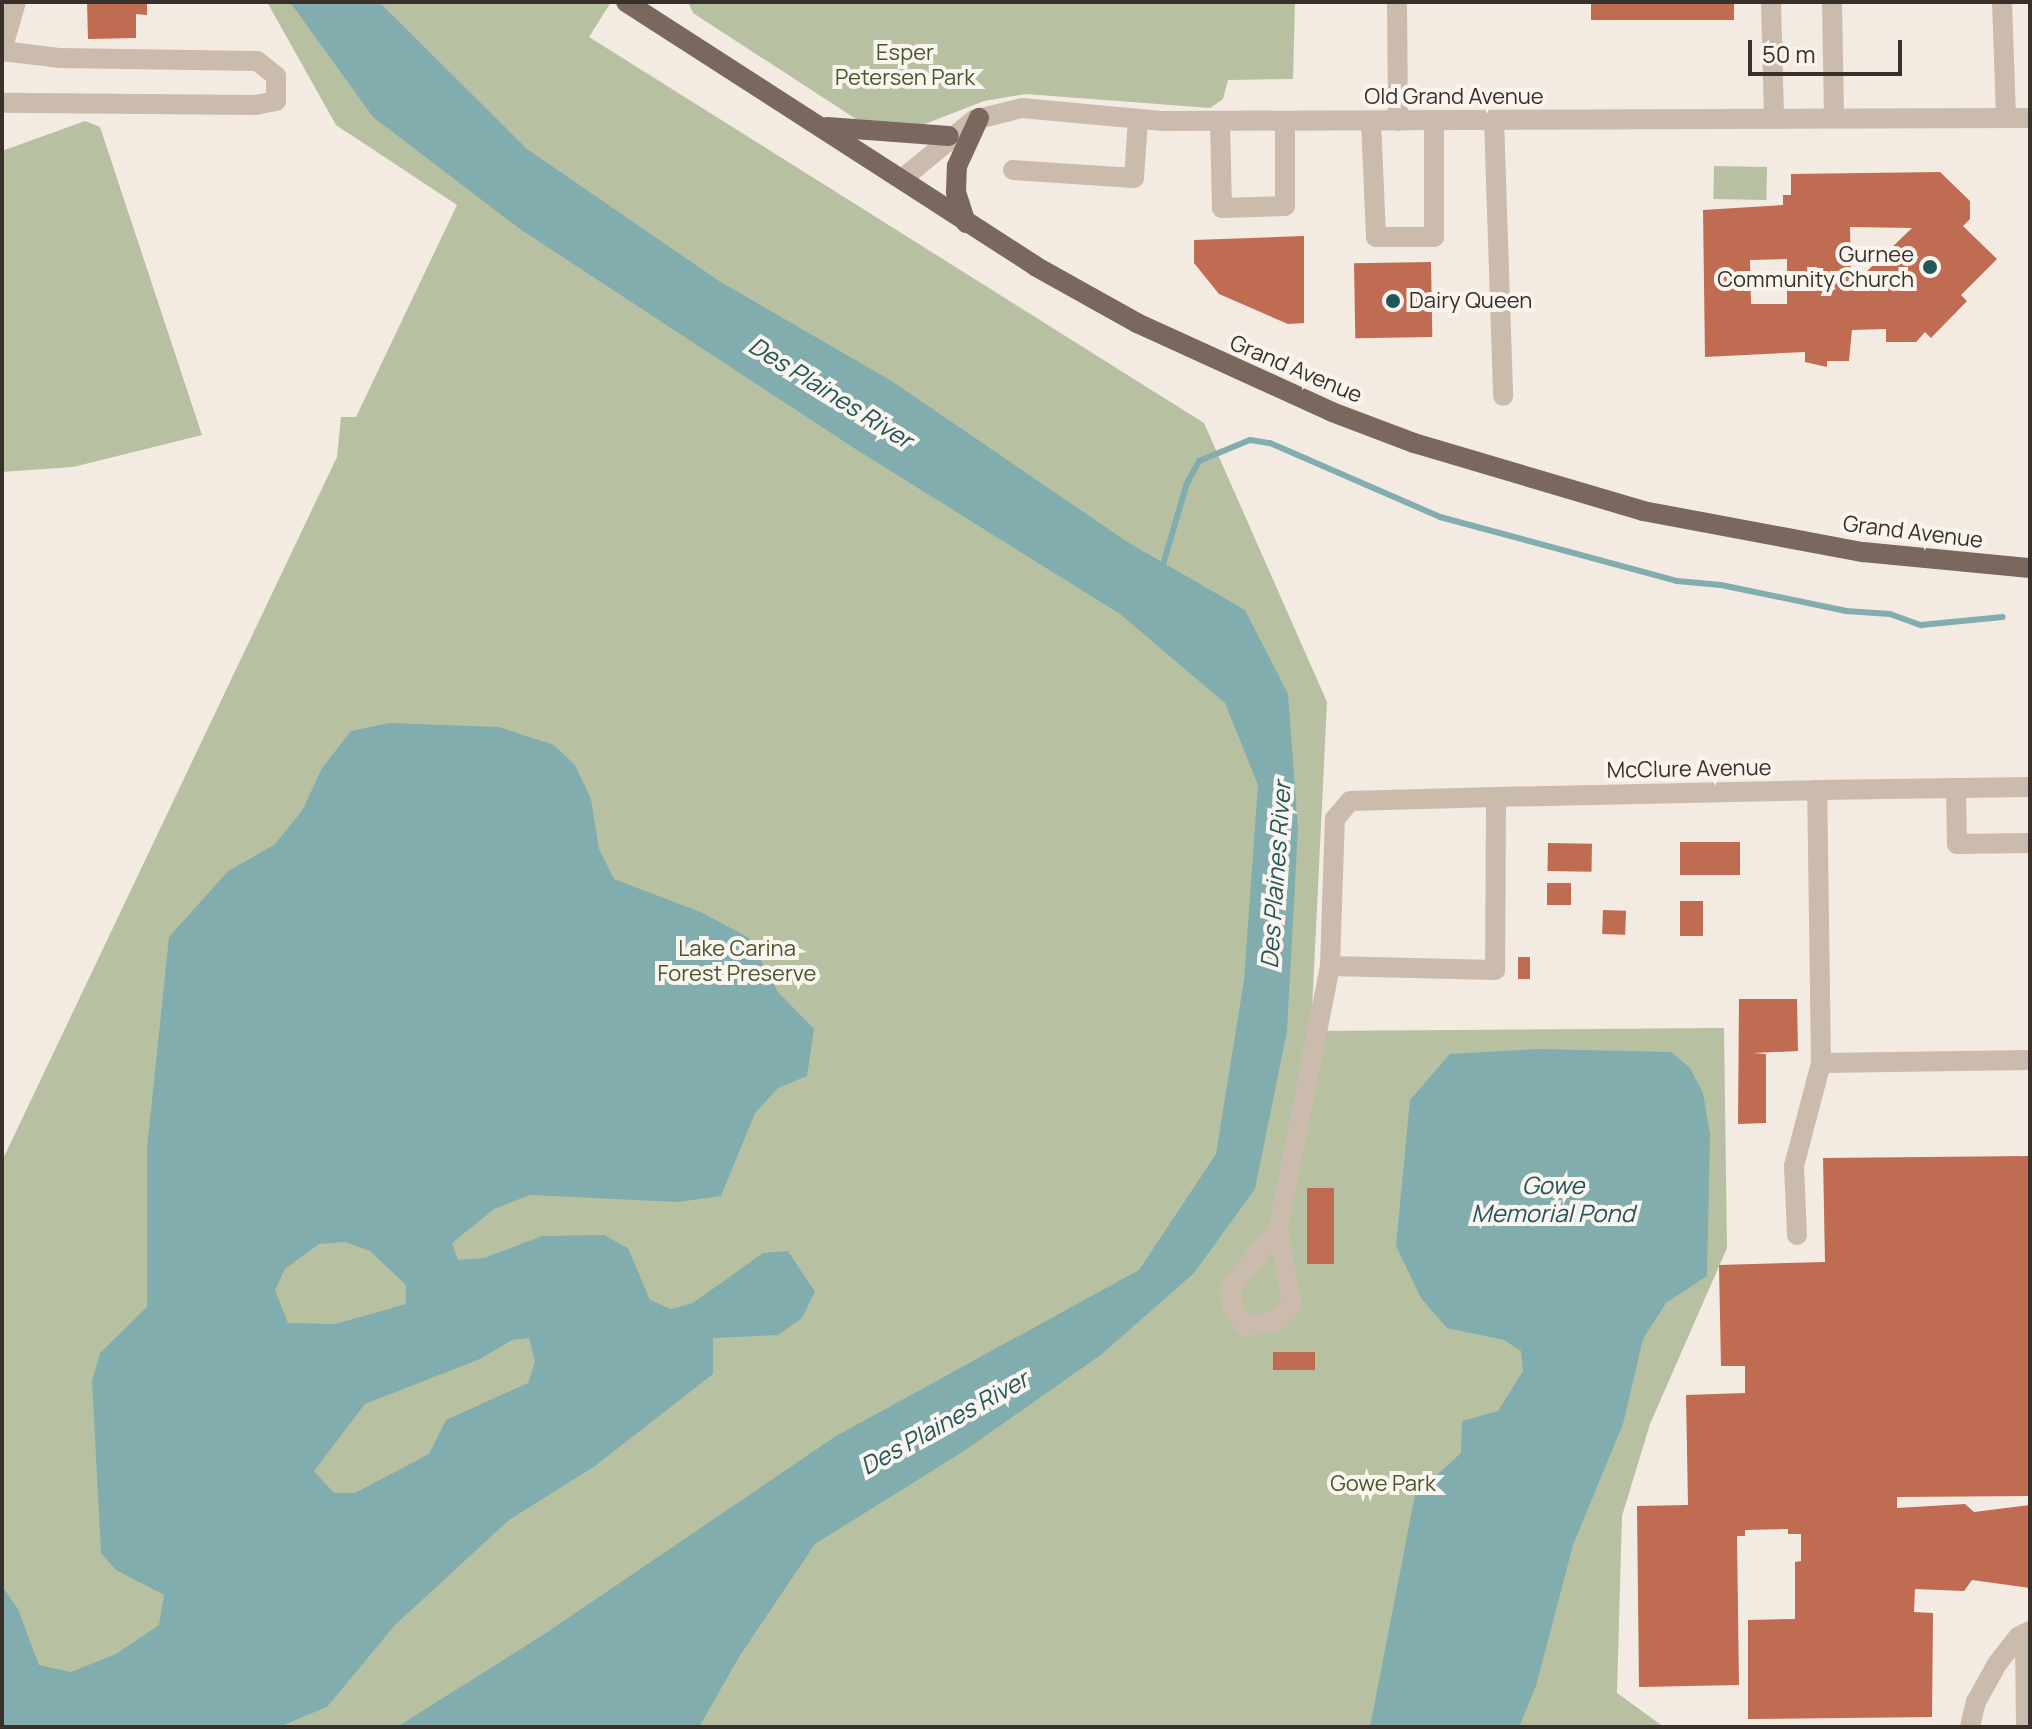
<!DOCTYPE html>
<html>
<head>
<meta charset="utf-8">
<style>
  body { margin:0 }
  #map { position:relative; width:2032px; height:1729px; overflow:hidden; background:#f3eae1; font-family:Manrope,sans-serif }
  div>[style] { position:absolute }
  .green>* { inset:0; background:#b7c1a2; transform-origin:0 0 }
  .water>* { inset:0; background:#81adaf }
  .stream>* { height:6px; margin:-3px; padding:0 3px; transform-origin:3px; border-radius:3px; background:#81adaf }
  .building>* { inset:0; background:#c06c52; transform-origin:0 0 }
  .minor>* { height:20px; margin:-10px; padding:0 10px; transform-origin:10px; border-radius:10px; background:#cbbbad }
  .major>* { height:20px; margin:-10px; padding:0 10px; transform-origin:10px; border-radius:10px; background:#7a675e }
  .dots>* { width:22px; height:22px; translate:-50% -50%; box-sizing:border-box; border:4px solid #faf4ee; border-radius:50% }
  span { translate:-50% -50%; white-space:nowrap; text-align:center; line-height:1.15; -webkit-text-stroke:8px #faf4ee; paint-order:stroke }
  .park-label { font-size:22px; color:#495730 }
  .street-label { font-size:22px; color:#39302c }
  .poi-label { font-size:22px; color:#39302c }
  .right { translate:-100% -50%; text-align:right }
  .left { translate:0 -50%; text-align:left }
  .water-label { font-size:24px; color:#22565a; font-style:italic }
  .frame { position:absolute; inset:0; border:4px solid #39302c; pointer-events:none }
  .scale { position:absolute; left:1748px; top:40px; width:154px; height:36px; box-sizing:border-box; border:4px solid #39302c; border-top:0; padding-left:10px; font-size:24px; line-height:28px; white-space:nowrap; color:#39302c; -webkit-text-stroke:6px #faf4ee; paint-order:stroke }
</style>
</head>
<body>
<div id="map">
  <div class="green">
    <div style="clip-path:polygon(267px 2px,611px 2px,589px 37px,1204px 423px,1327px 702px,1311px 1031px,1724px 1028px,1727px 1248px,1650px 1424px,1622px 1516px,1617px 1693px,1664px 1727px,2px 1727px,2px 1161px,337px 457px,341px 417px,356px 417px,457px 205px,336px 125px)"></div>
    <div style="clip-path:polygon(688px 2px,1295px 2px,1293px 79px,1228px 80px,1223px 99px,1210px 108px,1026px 94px,984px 101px,912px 129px,878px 127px,856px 119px,693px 13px)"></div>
    <div style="clip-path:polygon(85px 121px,100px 127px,202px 435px,73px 467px,2px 472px,2px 151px)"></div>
    <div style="left:1714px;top:166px;width:53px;height:33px;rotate:1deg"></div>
  </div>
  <div class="water">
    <div style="clip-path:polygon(290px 2px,379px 2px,527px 149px,719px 281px,890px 380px,1129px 543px,1245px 610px,1288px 694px,1298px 828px,1287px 1031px,1255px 1189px,1194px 1273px,1102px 1354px,964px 1451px,815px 1544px,739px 1657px,699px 1727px,397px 1727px,543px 1635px,836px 1436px,1139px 1270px,1216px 1154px,1244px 980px,1258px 785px,1225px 703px,1120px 614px,857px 450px,520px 229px,373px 117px)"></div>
    <div style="clip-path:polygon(evenodd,389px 723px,499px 727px,554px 745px,575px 765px,591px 799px,599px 849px,614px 879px,703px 913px,749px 938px,778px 992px,814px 1029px,807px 1076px,778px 1088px,755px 1113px,721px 1196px,678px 1202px,530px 1195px,494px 1209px,452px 1243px,458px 1260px,484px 1258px,542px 1236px,604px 1235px,628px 1248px,650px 1300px,671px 1309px,693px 1303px,763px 1253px,788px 1251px,815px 1292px,802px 1318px,778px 1335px,713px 1338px,713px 1374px,595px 1466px,509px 1520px,395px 1625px,327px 1707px,279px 1727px,2px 1727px,2px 1586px,18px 1609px,39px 1665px,71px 1672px,116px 1654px,159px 1625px,164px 1595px,116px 1570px,101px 1553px,92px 1381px,100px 1353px,147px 1307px,147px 1148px,169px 937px,228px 871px,274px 845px,302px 811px,322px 768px,351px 731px,389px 723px,345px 1242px,370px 1251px,406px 1285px,406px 1304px,335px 1324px,288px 1323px,275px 1290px,285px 1269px,319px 1244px,345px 1242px,389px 723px,529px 1338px,535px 1362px,528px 1383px,446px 1420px,429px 1454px,355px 1493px,334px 1493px,314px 1471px,365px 1404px,480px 1359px,512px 1340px,529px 1338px)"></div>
    <div style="clip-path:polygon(1538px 1049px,1671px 1052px,1690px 1068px,1703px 1093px,1710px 1134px,1707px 1276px,1666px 1303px,1643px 1339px,1623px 1424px,1573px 1545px,1536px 1686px,1519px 1727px,1370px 1727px,1415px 1495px,1461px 1453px,1462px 1421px,1498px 1411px,1523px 1371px,1521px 1351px,1504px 1340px,1447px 1328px,1421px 1298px,1396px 1246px,1410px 1100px,1450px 1054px)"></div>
  </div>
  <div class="stream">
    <div style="left:1162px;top:568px;width:89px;rotate:-73.6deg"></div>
    <div style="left:1187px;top:483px;width:25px;rotate:-61deg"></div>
    <div style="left:1199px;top:461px;width:55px;rotate:-22.4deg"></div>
    <div style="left:1250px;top:440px;width:20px;rotate:9deg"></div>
    <div style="left:1270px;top:443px;width:185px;rotate:23.5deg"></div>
    <div style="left:1440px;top:517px;width:245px;rotate:15.1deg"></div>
    <div style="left:1677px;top:581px;width:44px;rotate:5.2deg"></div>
    <div style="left:1721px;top:585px;width:128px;rotate:11.7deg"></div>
    <div style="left:1846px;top:611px;width:44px;rotate:3.9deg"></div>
    <div style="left:1890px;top:614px;width:33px;rotate:20deg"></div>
    <div style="left:1921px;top:625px;width:82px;rotate:-5.6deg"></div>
  </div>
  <div class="building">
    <div style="clip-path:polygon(87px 2px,147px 2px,147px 15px,136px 14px,136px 38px,88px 39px)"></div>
    <div style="left:1591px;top:2px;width:143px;height:18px"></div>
    <div style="clip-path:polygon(evenodd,1940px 172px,1970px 201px,1970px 219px,1963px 226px,1997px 259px,1961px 295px,1967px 301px,1931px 338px,1925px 332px,1916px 342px,1886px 342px,1886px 329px,1852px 330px,1849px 361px,1827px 361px,1827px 367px,1805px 362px,1805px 352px,1705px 357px,1703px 210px,1783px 205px,1783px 195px,1791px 195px,1791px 174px,1940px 172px,1850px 227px,1912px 228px,1863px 275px,1851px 275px,1850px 227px,1940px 172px,1787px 259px,1787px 304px,1751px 304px,1750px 260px,1787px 259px)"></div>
    <div style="clip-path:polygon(1304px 236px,1304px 323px,1288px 324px,1219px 294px,1194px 263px,1194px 240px)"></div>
    <div style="left:1431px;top:262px;width:75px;height:77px;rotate:89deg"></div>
    <div style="left:1680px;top:842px;width:60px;height:33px"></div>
    <div style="left:1548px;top:843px;width:44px;height:28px;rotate:1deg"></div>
    <div style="left:1547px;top:883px;width:24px;height:22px"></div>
    <div style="left:1680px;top:901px;width:23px;height:35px"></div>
    <div style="left:1603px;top:910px;width:23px;height:24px;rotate:2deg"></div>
    <div style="left:1518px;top:957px;width:12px;height:22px"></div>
    <div style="clip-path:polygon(1739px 999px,1797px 999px,1798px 1051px,1753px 1053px,1766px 1054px,1766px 1123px,1738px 1124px)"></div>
    <div style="clip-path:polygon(2030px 1156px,2030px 1496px,1897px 1497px,1897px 1508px,1965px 1504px,1974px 1512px,2030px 1505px,2030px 1588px,1972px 1580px,1964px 1591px,1915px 1589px,1914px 1612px,1933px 1613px,1932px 1717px,1748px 1719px,1748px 1620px,1795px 1619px,1795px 1562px,1801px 1561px,1801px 1534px,1788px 1534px,1788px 1529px,1745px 1530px,1745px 1536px,1737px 1536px,1739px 1685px,1639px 1687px,1637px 1506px,1688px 1505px,1686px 1395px,1745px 1393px,1745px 1366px,1721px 1366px,1719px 1265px,1825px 1262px,1823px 1158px)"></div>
    <div style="left:1307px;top:1188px;width:27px;height:76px"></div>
    <div style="left:1315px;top:1352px;width:18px;height:42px;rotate:90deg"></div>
  </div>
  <div class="minor">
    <div style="left:1397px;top:2px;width:119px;rotate:89.5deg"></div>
    <div style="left:1771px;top:2px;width:116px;rotate:88.5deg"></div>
    <div style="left:1832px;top:2px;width:115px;rotate:89deg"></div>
    <div style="left:2002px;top:2px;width:115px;rotate:88deg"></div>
    <div style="left:2px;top:50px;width:50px;rotate:-73.7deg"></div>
    <div style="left:2px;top:51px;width:57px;rotate:7deg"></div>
    <div style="left:59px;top:58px;width:198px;rotate:0.9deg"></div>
    <div style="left:257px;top:61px;width:24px;rotate:38deg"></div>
    <div style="left:276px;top:76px;width:25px;rotate:90deg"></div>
    <div style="left:276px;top:101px;width:21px;rotate:169deg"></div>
    <div style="left:255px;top:105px;width:253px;rotate:-179.5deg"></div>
    <div style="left:1494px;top:120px;width:276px;rotate:88.1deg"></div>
    <div style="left:1220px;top:121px;width:87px;rotate:88.7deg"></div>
    <div style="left:1222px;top:208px;width:63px;rotate:-1.8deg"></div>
    <div style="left:1285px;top:206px;width:85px;rotate:-90deg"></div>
    <div style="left:1371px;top:121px;width:116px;rotate:87.5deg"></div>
    <div style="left:1376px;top:237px;width:58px"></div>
    <div style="left:1434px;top:237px;width:117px;rotate:-90deg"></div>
    <div style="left:1013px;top:170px;width:121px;rotate:3.8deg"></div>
    <div style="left:1134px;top:178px;width:59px;rotate:-86.1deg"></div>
    <div style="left:902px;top:179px;width:93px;rotate:-39.3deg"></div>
    <div style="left:974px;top:120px;width:49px;rotate:-14deg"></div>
    <div style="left:1022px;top:108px;width:142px;rotate:5.3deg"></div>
    <div style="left:1163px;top:121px;width:867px;rotate:-0.2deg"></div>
    <div style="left:1956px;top:788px;width:56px;rotate:89deg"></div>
    <div style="left:1957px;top:844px;width:73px;rotate:-0.8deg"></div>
    <div style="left:1496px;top:797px;width:173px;rotate:90.3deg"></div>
    <div style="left:1495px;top:970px;width:165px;rotate:-178.6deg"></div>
    <div style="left:1330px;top:966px;width:147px;rotate:-88.1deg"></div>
    <div style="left:1335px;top:819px;width:23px;rotate:-50deg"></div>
    <div style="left:1350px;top:801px;width:146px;rotate:-1.6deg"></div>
    <div style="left:1496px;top:797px;width:321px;rotate:-1.2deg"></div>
    <div style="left:1817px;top:790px;width:213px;rotate:-0.8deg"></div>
    <div style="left:1821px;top:1063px;width:209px;rotate:-0.8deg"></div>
    <div style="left:1278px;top:1229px;width:75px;rotate:129deg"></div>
    <div style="left:1231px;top:1287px;width:18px;rotate:90deg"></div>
    <div style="left:1231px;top:1305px;width:25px;rotate:56deg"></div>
    <div style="left:1245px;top:1326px;width:31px;rotate:-9deg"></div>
    <div style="left:1276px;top:1321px;width:23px;rotate:-45deg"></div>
    <div style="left:1292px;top:1305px;width:77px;rotate:-100.4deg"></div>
    <div style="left:1278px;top:1229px;width:268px;rotate:-78.8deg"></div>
    <div style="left:1797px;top:1235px;width:69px;rotate:-92.5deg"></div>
    <div style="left:1794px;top:1166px;width:106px;rotate:-75.3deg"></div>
    <div style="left:1821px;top:1063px;width:273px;rotate:-90.8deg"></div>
    <div style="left:2025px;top:1634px;width:93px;rotate:89.4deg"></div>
    <div style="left:1970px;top:1727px;width:26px;rotate:-77deg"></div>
    <div style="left:1976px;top:1702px;width:43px;rotate:-61.1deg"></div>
    <div style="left:1997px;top:1664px;width:34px;rotate:-52deg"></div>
    <div style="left:2018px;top:1637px;width:13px;rotate:-27deg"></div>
  </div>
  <div class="major">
    <div style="left:626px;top:2px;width:487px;rotate:32.8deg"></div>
    <div style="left:1035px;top:266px;width:117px;rotate:29.2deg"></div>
    <div style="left:1137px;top:323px;width:214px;rotate:24.5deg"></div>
    <div style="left:1332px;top:412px;width:88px;rotate:20.7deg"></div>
    <div style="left:1414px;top:443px;width:239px;rotate:16.5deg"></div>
    <div style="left:1643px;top:511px;width:224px;rotate:10.6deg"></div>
    <div style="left:1863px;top:552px;width:168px;rotate:5.5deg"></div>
    <div style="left:827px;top:127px;width:122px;rotate:4.2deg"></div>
    <div style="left:966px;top:223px;width:33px;rotate:-108deg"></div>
    <div style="left:956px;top:192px;width:26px;rotate:-88deg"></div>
    <div style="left:957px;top:166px;width:53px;rotate:-65.4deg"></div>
  </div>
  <div class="dots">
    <div style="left:1930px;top:267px;background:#22565a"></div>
    <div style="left:1393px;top:301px;background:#22565a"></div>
  </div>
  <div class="park-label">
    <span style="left:905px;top:65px">Esper<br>Petersen Park</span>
    <span style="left:737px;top:961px">Lake Carina<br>Forest Preserve</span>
    <span style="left:1383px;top:1484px">Gowe Park</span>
  </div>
  <div class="street-label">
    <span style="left:1454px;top:97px">Old Grand Avenue</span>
    <span style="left:1296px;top:369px;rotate:23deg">Grand Avenue</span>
    <span style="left:1913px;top:532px;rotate:7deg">Grand Avenue</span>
    <span style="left:1689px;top:769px;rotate:-1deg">McClure Avenue</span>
  </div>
  <div class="poi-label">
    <span class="right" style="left:1914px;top:267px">Gurnee<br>Community Church</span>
    <span class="left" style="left:1409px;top:301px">Dairy Queen</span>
  </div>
  <div class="water-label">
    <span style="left:831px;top:392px;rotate:32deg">Des Plaines River</span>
    <span style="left:1275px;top:875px;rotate:-86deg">Des Plaines River</span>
    <span style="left:1553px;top:1199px">Gowe<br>Memorial Pond</span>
    <span style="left:944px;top:1422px;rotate:-29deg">Des Plaines River</span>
  </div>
  <div class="frame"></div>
  <div class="scale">50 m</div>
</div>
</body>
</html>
